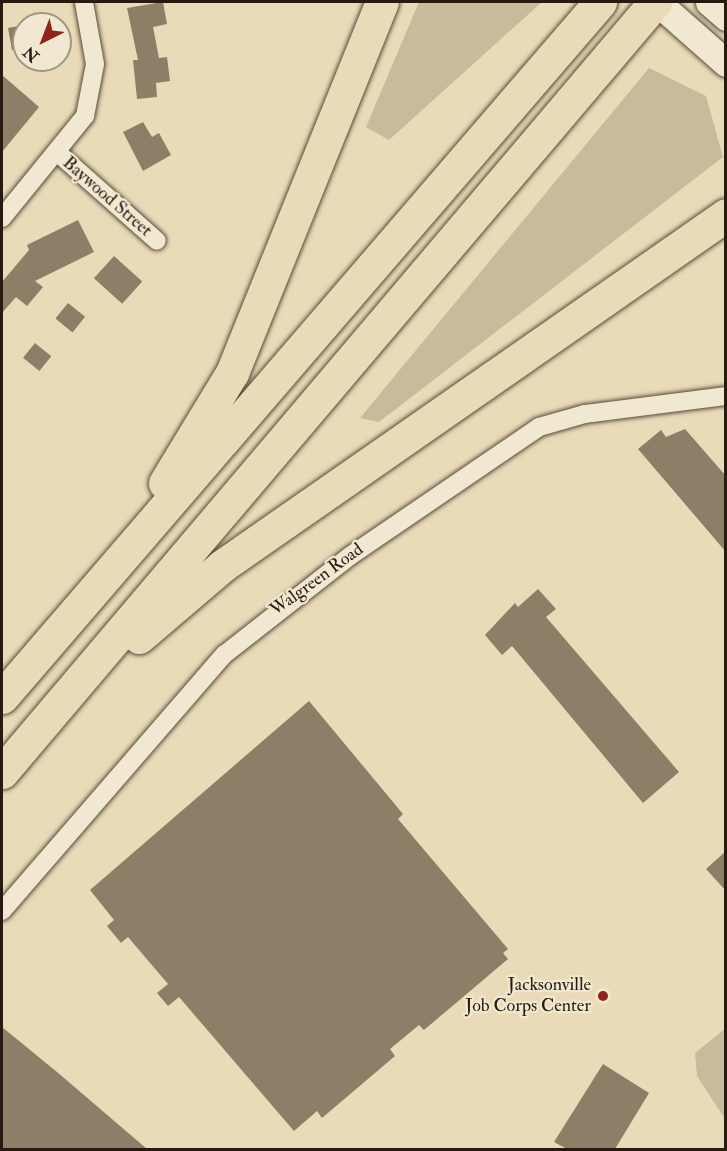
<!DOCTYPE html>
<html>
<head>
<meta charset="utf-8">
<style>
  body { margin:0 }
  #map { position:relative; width:727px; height:1151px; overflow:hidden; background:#e9dbb8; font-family:"IM FELL Double Pica",serif }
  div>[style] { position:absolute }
  .green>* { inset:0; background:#c8ba9b }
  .building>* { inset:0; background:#8c7e67; transform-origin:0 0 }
  .roads { filter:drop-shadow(0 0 2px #584a3a) drop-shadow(0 0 2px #584a3a) }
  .minor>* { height:18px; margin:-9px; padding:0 9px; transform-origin:9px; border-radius:9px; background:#f1e8d1 }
  .secondary>* { height:27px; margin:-13.5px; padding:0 13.5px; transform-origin:13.5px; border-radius:13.5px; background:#f1e8d1 }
  .motorway>* { height:33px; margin:-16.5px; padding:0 16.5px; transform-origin:16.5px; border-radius:16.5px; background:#e9dbb8 }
  .dots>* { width:16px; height:16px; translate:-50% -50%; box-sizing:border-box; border:3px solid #f1e8d1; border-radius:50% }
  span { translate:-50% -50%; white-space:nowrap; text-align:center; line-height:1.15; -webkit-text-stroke:4.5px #f1e8d1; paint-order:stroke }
  .street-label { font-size:18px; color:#271a10 }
  .poi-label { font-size:18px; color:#271a10 }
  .right { translate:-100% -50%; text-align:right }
  .frame { position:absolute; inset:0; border:3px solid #271a10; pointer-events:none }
  .north { position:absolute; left:12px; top:12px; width:60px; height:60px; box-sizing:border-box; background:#f1e8d1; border:2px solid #a09684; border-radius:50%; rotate:222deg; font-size:16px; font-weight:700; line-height:24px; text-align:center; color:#271a10 }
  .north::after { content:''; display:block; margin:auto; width:21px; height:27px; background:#8f2418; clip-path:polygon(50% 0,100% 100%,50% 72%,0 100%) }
</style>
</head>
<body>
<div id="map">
  <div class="green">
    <div style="clip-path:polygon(419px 2px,542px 2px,389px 140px,366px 127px)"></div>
    <div style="clip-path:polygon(649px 68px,706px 96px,723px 157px,379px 422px,360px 418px)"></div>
    <div style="clip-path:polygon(725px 1029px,725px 1119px,697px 1076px,695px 1053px)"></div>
  </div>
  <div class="building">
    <div style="clip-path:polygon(163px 2px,167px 24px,153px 27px,159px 58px,167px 57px,170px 81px,156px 83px,157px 97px,137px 99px,133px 60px,138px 60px,127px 8px)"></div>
    <div style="clip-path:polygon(24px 25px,24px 48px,12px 50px,8px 28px)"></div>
    <div style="clip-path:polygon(2px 75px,39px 107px,2px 152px)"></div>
    <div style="clip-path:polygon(143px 122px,152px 137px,159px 133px,171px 155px,143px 171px,123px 132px)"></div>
    <div style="clip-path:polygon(78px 220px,94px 252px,35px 281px,43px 287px,27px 306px,16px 297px,2px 313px,2px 282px,29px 250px,27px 245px)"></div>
    <div style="left:114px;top:256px;width:38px;height:30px;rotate:42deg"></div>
    <div style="left:68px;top:303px;width:22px;height:20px;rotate:39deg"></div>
    <div style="left:35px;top:343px;width:21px;height:19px;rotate:39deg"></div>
    <div style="clip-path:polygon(685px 429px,726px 476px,726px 552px,638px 449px,661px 430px,666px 437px)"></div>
    <div style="clip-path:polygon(538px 589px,556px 609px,546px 617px,679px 772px,643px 803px,512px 646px,502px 655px,485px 635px,515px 603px,518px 607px)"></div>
    <div style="clip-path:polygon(309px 701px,403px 814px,398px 819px,508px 949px,503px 953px,508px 959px,424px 1030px,419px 1025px,390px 1049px,395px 1056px,322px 1118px,317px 1111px,294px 1131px,179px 997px,168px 1006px,157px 993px,168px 984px,128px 937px,121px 943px,107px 926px,114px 920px,90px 890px)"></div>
    <div style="clip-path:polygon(726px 851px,726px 891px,706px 869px)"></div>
    <div style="clip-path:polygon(2px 1027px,57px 1072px,147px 1149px,2px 1149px)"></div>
    <div style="clip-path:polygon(603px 1064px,649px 1093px,615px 1149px,567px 1149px,554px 1142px)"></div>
  </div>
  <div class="roads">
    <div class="minor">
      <div style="left:58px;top:153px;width:132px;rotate:41.6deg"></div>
      <div style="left:2px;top:218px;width:132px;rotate:-50.9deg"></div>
      <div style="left:85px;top:116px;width:53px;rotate:-79.1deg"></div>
      <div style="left:95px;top:64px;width:63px;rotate:-100.1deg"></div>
      <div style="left:2px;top:911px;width:340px;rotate:-49.1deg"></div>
      <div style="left:225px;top:654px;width:159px;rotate:-38.1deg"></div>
      <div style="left:350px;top:556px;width:229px;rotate:-34.3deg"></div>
      <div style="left:539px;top:427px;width:48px;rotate:-15.8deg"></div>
      <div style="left:585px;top:414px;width:142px;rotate:-7.3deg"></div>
    </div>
    <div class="secondary">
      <div style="left:657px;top:2px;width:92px;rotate:41.5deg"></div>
      <div style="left:709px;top:2px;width:23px;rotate:41deg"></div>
    </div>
    <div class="motorway">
      <div style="left:165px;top:483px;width:129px;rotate:-58.7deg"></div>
      <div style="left:232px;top:373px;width:400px;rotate:-68deg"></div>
      <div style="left:139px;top:637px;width:109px;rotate:-40.5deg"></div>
      <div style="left:222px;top:566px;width:614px;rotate:-34.85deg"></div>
      <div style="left:2px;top:697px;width:917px;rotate:-49.29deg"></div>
      <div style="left:2px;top:772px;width:1010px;rotate:-49.7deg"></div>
    </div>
  </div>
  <div class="dots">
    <div style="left:603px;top:996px;background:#8f2418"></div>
  </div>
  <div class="street-label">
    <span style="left:107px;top:197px;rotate:41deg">Baywood Street</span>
    <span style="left:317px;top:580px;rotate:-36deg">Walgreen Road</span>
  </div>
  <div class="poi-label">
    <span class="right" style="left:591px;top:996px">Jacksonville<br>Job Corps Center</span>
  </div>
  <div class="frame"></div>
  <div class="north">N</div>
</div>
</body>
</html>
